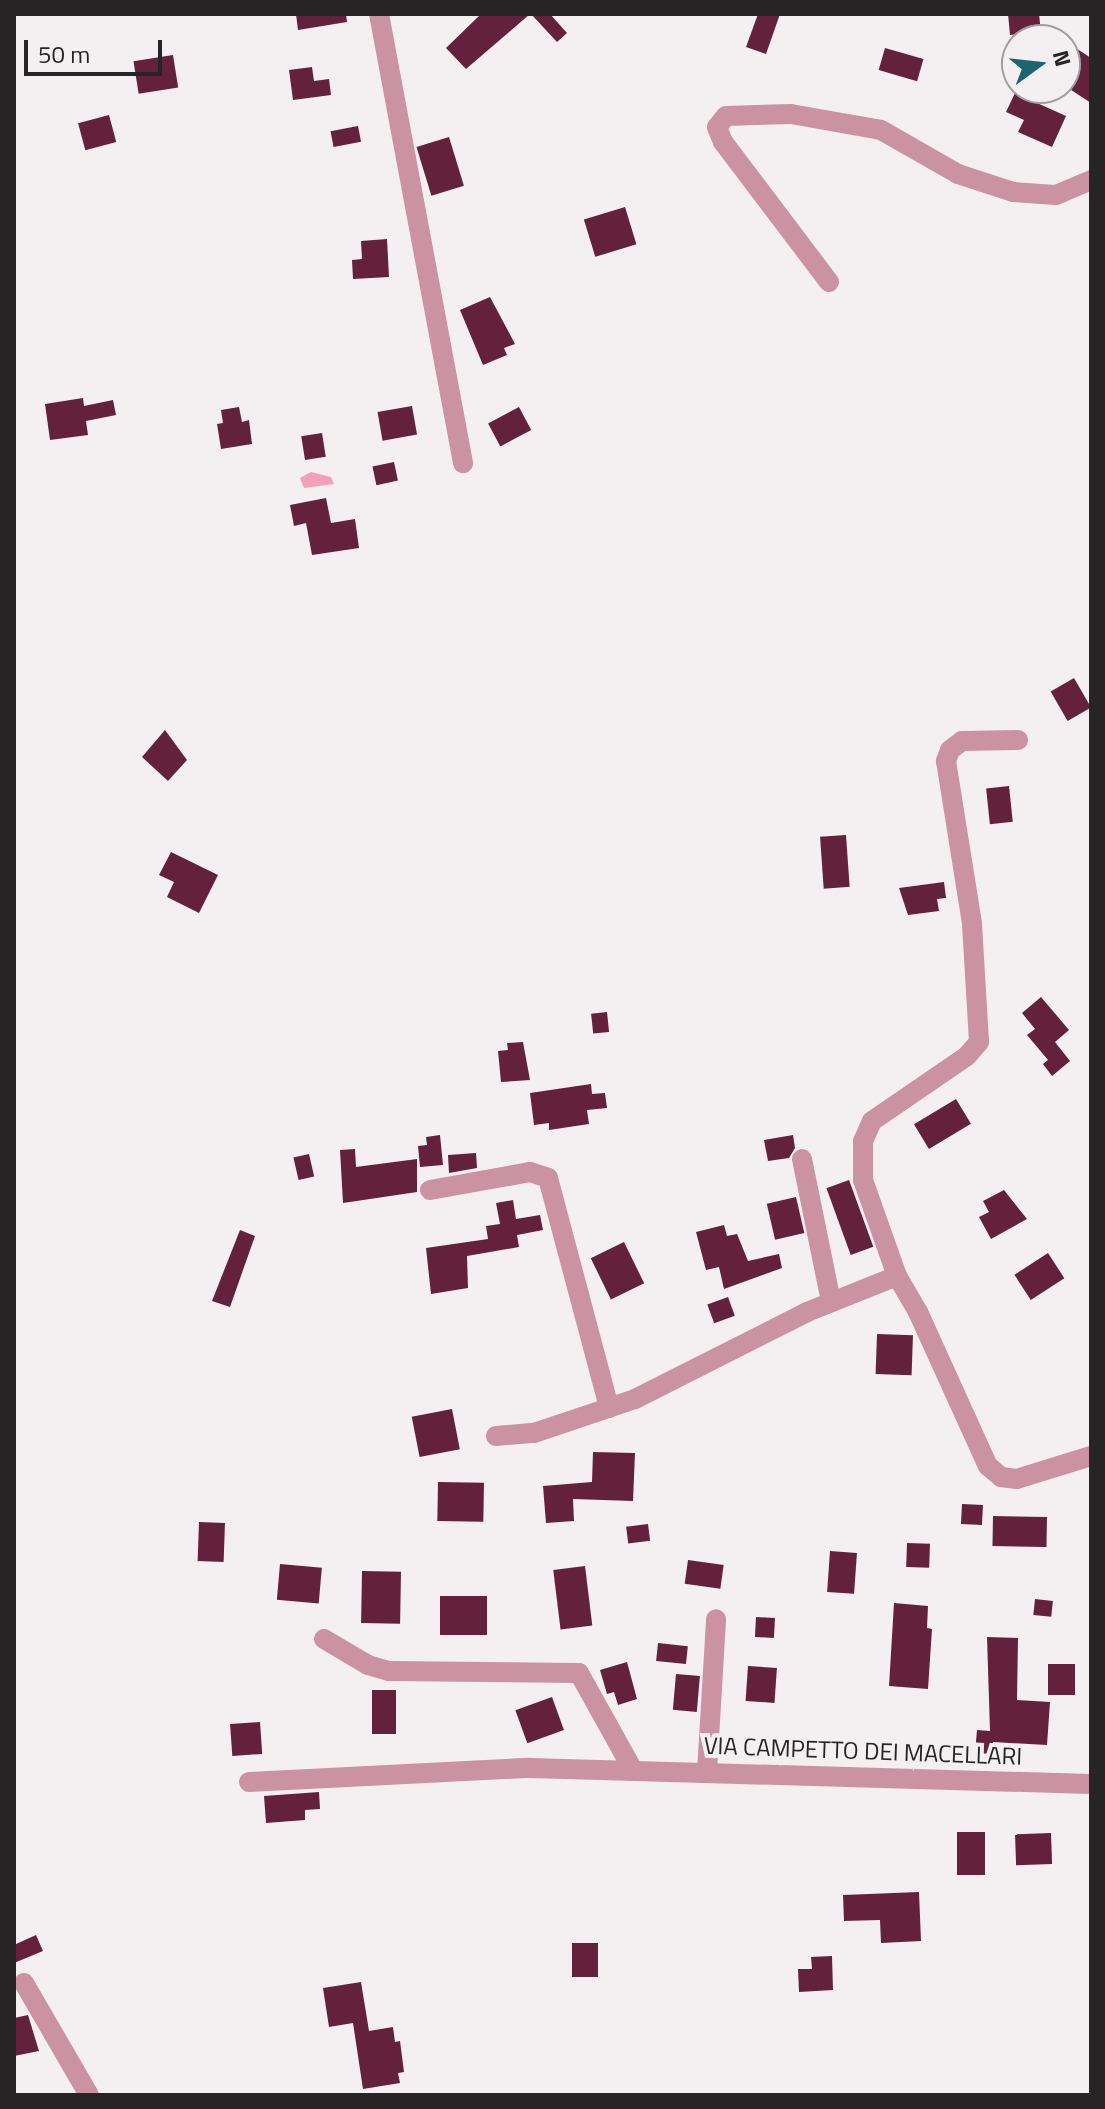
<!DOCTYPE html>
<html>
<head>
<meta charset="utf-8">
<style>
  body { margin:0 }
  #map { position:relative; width:1105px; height:2109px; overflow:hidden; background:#f4f0f1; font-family:"Titillium Web",sans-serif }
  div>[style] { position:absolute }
  .water>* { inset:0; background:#f2a1ba }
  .building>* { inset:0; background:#64213b; transform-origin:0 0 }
  .minor>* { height:20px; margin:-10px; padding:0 10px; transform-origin:10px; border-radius:10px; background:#cb92a3 }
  span { translate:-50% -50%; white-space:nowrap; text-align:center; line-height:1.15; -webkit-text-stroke:8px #f4f0f1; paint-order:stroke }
  .street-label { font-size:24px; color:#262424 }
  .frame { position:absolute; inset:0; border:16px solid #262424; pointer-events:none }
  .north { position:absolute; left:1001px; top:24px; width:80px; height:80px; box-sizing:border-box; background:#f4f0f1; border:2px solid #a29e9f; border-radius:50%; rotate:75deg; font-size:22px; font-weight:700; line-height:32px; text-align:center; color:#262424 }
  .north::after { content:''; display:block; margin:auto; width:28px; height:36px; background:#1a6570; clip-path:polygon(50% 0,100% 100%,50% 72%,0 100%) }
  .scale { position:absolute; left:24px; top:40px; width:138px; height:36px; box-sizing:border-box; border:4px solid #262424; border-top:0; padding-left:10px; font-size:24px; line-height:28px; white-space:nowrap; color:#262424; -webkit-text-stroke:6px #f4f0f1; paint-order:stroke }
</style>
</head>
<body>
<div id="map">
  <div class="water">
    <div style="clip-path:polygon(311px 472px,331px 477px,334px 484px,304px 488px,300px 478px)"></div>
  </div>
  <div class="building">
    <div style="clip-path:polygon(296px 14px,346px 14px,347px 22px,298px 30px)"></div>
    <div style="clip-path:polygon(481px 14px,530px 14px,466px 69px,446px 48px)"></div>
    <div style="clip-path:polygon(531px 14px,550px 14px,567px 33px,557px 42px)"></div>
    <div style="clip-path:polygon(758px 14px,780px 14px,766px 54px,746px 47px)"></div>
    <div style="clip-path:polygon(1008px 14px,1039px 14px,1041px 32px,1010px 35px)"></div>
    <div style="clip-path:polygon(1065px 41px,1091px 58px,1091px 103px,1065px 86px)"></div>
    <div style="left:885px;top:48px;width:40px;height:23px;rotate:16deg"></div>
    <div style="left:173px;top:55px;width:33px;height:40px;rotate:81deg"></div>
    <div style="clip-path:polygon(312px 67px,314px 81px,329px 79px,331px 95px,293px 100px,289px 70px)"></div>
    <div style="clip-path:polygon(1015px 93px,1066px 116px,1052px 147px,1018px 132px,1024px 120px,1006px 112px)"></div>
    <div style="left:109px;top:115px;width:28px;height:32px;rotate:75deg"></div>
    <div style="left:358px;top:126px;width:16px;height:28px;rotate:79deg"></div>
    <div style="left:449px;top:137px;width:51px;height:34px;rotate:73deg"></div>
    <div style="left:625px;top:207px;width:39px;height:43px;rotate:73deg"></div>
    <div style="clip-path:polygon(387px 239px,389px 277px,353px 279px,352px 260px,362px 259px,361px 241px)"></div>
    <div style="clip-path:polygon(490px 297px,515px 344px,504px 348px,507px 355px,483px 365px,460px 310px)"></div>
    <div style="clip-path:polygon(83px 398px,84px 406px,113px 400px,116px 415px,86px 421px,88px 435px,50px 440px,45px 404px)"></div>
    <div style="left:412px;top:406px;width:29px;height:35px;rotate:80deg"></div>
    <div style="clip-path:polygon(239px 407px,242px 422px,249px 420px,252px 444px,221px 449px,217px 424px,223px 423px,221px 410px)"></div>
    <div style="left:519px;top:407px;width:26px;height:35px;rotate:62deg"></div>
    <div style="left:322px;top:433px;width:24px;height:21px;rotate:81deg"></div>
    <div style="left:394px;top:462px;width:19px;height:22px;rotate:78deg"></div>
    <div style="clip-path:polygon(326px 498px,331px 523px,355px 519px,359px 548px,312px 555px,306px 523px,294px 526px,290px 505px)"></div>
    <div style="left:1074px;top:678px;width:34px;height:27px;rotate:60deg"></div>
    <div style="clip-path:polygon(165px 730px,187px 760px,168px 781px,142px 757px)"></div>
    <div style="left:1009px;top:786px;width:36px;height:23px;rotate:84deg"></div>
    <div style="left:846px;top:835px;width:52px;height:26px;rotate:86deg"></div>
    <div style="clip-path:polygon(171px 852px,218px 875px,199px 913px,167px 897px,174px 882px,159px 875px)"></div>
    <div style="clip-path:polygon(944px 882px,946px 898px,937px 899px,939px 911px,908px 915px,899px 888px)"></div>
    <div style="clip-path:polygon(1041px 997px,1069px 1030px,1055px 1042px,1070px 1061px,1052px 1076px,1043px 1064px,1048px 1060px,1027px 1035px,1035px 1029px,1022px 1013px)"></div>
    <div style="left:607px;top:1012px;width:20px;height:16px;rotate:84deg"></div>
    <div style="clip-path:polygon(523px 1042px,530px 1080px,501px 1082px,498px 1051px,508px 1050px,507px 1043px)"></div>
    <div style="clip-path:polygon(591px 1084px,592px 1094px,605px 1093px,607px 1108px,587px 1110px,589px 1124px,549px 1130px,549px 1123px,534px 1125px,530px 1093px)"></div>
    <div style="left:956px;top:1099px;width:29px;height:49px;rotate:59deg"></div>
    <div style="clip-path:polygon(440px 1135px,443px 1165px,420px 1167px,418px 1146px,427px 1145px,426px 1137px)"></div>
    <div style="clip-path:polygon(793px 1135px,795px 1148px,789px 1158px,768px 1161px,764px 1140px)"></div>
    <div style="clip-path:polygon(355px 1149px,356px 1167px,417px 1159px,417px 1192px,343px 1203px,340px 1150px)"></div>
    <div style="clip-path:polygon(476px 1153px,477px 1168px,449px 1173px,448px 1155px)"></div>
    <div style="left:309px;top:1154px;width:23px;height:16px;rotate:77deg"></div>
    <div style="left:849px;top:1180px;width:71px;height:24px;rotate:70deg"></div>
    <div style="clip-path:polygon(1004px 1190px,1027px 1219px,991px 1239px,979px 1217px,989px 1212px,983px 1201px)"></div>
    <div style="left:796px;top:1197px;width:37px;height:30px;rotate:77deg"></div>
    <div style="clip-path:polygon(513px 1200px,516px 1219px,540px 1215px,543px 1230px,517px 1235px,519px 1247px,467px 1256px,468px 1288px,431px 1294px,426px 1248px,488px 1239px,486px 1226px,500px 1224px,496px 1203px)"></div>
    <div style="clip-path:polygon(724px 1225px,727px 1236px,737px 1234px,748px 1261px,779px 1254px,782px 1268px,724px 1289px,719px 1267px,706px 1270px,696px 1232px)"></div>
    <div style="clip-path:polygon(240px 1230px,255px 1236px,230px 1307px,212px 1301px)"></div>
    <div style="left:624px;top:1242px;width:46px;height:37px;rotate:64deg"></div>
    <div style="left:1048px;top:1253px;width:30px;height:40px;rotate:57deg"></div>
    <div style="left:728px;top:1297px;width:20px;height:22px;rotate:70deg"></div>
    <div style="left:877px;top:1334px;width:36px;height:40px;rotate:2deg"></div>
    <div style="left:452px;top:1409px;width:41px;height:41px;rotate:79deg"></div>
    <div style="clip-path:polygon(593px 1452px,635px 1453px,633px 1501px,573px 1499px,574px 1521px,546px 1523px,543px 1486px,592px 1482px)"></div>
    <div style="left:438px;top:1482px;width:46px;height:39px;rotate:1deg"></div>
    <div style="left:962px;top:1504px;width:21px;height:20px;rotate:3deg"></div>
    <div style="left:993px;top:1516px;width:54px;height:30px;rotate:1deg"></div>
    <div style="left:199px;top:1522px;width:26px;height:39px;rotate:2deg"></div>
    <div style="left:648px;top:1524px;width:17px;height:22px;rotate:83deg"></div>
    <div style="left:907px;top:1543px;width:23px;height:24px;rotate:2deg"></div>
    <div style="left:830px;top:1551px;width:27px;height:41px;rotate:4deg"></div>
    <div style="left:688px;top:1560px;width:36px;height:24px;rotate:8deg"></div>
    <div style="left:280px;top:1564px;width:42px;height:36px;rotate:5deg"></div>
    <div style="left:585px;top:1566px;width:60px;height:32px;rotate:83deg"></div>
    <div style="left:362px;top:1571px;width:39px;height:52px;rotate:1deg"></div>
    <div style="left:440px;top:1596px;width:47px;height:39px"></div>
    <div style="left:1035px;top:1599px;width:18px;height:16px;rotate:6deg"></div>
    <div style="clip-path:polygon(894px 1603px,928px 1606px,927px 1628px,932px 1629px,928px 1689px,889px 1686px)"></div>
    <div style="left:756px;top:1617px;width:19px;height:20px;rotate:3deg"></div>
    <div style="clip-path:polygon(987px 1637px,1018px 1638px,1017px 1700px,1050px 1702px,1047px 1745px,993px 1742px,993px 1754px,975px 1753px,977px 1730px,990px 1731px)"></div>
    <div style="left:658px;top:1643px;width:30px;height:18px;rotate:6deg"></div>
    <div style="clip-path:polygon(627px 1662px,637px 1699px,618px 1705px,614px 1692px,607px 1694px,600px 1670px)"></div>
    <div style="left:1048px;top:1664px;width:27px;height:31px"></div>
    <div style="left:748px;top:1666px;width:29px;height:35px;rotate:4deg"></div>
    <div style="left:676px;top:1674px;width:24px;height:36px;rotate:5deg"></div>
    <div style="left:372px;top:1690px;width:24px;height:44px"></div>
    <div style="left:552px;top:1697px;width:35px;height:39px;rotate:70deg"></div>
    <div style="left:260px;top:1722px;width:32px;height:30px;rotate:86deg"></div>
    <div style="clip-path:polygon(319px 1792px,320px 1809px,305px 1810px,305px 1820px,266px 1823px,264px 1796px)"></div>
    <div style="left:957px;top:1832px;width:28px;height:43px"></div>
    <div style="left:1051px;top:1833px;width:31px;height:36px;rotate:88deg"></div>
    <div style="clip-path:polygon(919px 1892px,921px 1941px,881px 1943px,880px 1920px,844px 1921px,843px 1895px)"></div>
    <div style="clip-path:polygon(36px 1935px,43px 1951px,14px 1963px,14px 1945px)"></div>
    <div style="left:572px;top:1943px;width:26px;height:34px"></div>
    <div style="clip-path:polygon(832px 1956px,833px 1990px,799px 1992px,798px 1969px,812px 1969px,811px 1957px)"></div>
    <div style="clip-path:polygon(361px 1982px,369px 2031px,393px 2027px,395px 2042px,400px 2041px,404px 2072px,398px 2073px,400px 2083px,363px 2089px,353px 2023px,329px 2027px,323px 1988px)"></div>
    <div style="clip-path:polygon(28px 2015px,39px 2051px,14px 2056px,14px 2018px)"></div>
  </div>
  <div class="minor">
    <div style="left:379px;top:14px;width:457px;rotate:79.4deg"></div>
    <div style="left:829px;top:282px;width:176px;rotate:-127.1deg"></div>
    <div style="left:723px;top:142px;width:16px;rotate:-112deg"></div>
    <div style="left:717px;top:127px;width:14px;rotate:-51deg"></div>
    <div style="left:726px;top:116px;width:65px;rotate:-1.8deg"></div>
    <div style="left:791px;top:114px;width:91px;rotate:10.1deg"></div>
    <div style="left:881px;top:130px;width:89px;rotate:29.7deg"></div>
    <div style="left:958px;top:174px;width:58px;rotate:18.1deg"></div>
    <div style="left:1013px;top:192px;width:43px;rotate:4deg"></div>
    <div style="left:1056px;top:195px;width:38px;rotate:-23deg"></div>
    <div style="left:1018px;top:740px;width:56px;rotate:179deg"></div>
    <div style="left:962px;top:741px;width:15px;rotate:143deg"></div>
    <div style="left:950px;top:750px;width:12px;rotate:110deg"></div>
    <div style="left:946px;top:761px;width:165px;rotate:80.9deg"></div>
    <div style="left:972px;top:924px;width:118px;rotate:86.6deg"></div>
    <div style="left:979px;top:1042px;width:18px;rotate:131deg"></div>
    <div style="left:967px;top:1056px;width:115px;rotate:145.6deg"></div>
    <div style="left:872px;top:1121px;width:22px;rotate:114deg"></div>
    <div style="left:863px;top:1141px;width:39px;rotate:90deg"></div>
    <div style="left:863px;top:1180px;width:102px;rotate:70.5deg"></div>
    <div style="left:897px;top:1276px;width:42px;rotate:59.7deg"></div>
    <div style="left:918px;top:1312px;width:169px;rotate:65.6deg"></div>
    <div style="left:988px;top:1466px;width:17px;rotate:40deg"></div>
    <div style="left:1001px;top:1477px;width:16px;rotate:7deg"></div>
    <div style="left:1017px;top:1479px;width:77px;rotate:-17.3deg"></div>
    <div style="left:802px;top:1159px;width:146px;rotate:78.5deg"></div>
    <div style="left:430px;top:1190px;width:102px;rotate:-10.2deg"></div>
    <div style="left:530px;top:1172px;width:19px;rotate:18deg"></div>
    <div style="left:548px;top:1178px;width:238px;rotate:75.1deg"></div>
    <div style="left:496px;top:1436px;width:38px;rotate:-5deg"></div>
    <div style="left:534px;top:1433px;width:107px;rotate:-18.6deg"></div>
    <div style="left:635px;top:1399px;width:193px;rotate:-26.8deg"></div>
    <div style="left:807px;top:1312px;width:97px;rotate:-21.8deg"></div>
    <div style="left:324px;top:1639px;width:51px;rotate:30.6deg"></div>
    <div style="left:368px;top:1665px;width:22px;rotate:16deg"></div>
    <div style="left:389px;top:1671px;width:190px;rotate:0.6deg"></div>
    <div style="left:579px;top:1673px;width:111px;rotate:60.9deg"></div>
    <div style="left:707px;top:1772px;width:153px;rotate:-86.6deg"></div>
    <div style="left:249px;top:1782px;width:281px;rotate:-2.9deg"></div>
    <div style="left:530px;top:1768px;width:561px;rotate:1.63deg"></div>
    <div style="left:24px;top:1983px;width:129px;rotate:59.9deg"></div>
  </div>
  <div class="street-label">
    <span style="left:863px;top:1751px;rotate:2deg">VIA CAMPETTO DEI MACELLARI</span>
  </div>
  <div class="frame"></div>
  <div class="north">N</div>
  <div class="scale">50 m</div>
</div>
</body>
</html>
